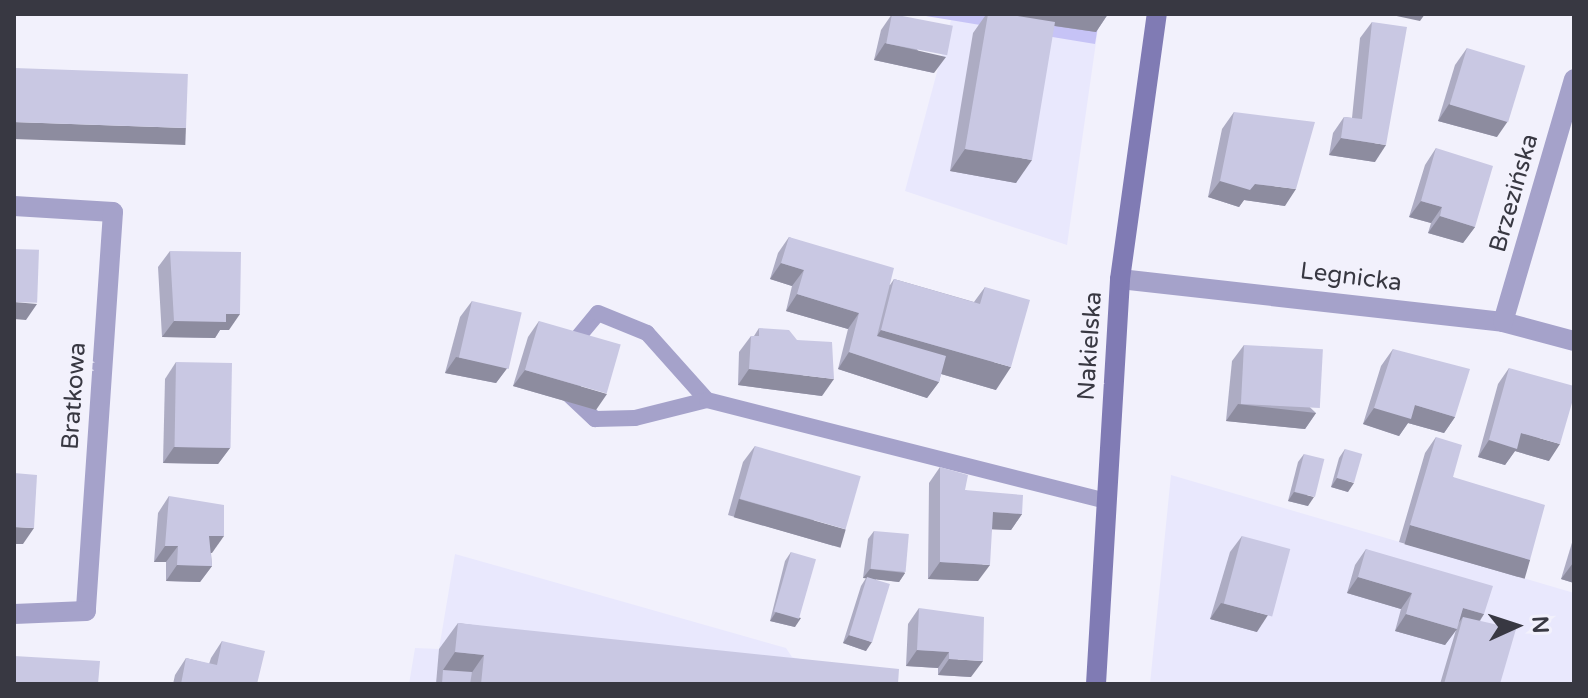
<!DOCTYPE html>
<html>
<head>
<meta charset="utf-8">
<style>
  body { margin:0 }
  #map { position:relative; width:1588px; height:698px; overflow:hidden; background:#f2f1fc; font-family:"Varela Round",sans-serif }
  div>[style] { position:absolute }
  .built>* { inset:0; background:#e9e8fd }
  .green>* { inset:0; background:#c6c3f6 }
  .lane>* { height:16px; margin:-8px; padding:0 8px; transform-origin:8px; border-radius:8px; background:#a5a2ca }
  .street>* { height:20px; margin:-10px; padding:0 10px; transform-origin:10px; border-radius:10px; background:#a5a2ca }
  .secondary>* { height:20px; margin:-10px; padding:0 10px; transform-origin:10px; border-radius:10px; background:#807bb4 }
  .wall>* { inset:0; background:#adacc3 }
  .shaded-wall>* { inset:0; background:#8d8c9f; transform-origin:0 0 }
  .building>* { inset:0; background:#c9c8e3; transform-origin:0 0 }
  span { translate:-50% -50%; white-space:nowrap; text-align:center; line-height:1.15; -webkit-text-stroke:8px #f2f1fc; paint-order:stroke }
  .street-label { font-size:24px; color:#383842 }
  .frame { position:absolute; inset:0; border:16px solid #383842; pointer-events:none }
  .north { position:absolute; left:1476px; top:586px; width:80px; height:80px; -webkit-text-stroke:6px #f2f1fc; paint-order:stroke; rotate:87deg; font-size:22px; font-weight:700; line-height:32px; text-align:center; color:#383842 }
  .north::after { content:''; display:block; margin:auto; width:28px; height:36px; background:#383842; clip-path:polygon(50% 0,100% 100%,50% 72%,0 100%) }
</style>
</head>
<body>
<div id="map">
  <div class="built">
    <div style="clip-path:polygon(1100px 14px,1067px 245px,905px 191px,951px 20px)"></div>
    <div style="clip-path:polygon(1171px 475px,1574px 593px,1574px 684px,1150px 684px)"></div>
    <div style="clip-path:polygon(455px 554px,786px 648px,792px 657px,894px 684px,409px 684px,415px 648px,439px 649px)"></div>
  </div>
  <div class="green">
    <div style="clip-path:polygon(914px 14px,1100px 14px,1095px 44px)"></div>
  </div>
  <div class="lane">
    <div style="left:569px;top:348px;width:45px;rotate:-50.4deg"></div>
    <div style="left:598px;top:313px;width:53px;rotate:22.2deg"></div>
    <div style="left:647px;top:333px;width:90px;rotate:48.2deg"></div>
    <div style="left:566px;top:392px;width:40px;rotate:43deg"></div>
    <div style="left:595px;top:419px;width:40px;rotate:-1.4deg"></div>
    <div style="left:635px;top:418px;width:74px;rotate:-14deg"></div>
    <div style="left:707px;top:400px;width:413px;rotate:14.2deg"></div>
  </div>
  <div class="street">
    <div style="left:14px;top:206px;width:99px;rotate:3.5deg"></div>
    <div style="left:113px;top:212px;width:400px;rotate:93.9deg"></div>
    <div style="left:86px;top:611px;width:72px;rotate:177.6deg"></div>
    <div style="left:1120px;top:279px;width:385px;rotate:6.4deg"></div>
    <div style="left:1503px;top:322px;width:73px;rotate:15deg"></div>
    <div style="left:1503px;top:322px;width:253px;rotate:-73.7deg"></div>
  </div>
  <div class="secondary">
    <div style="left:1096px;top:684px;width:406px;rotate:-86.6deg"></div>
    <div style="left:1120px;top:279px;width:268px;rotate:-82.1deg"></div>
  </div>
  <div class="wall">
    <div style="clip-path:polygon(892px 14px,934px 73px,874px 60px,881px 30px)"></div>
    <div style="clip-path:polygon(974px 14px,1108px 14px,1096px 32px,1054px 26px,1016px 183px,950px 171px,973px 33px,985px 16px)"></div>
    <div style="clip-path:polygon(1372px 22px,1375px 162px,1329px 155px,1333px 133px,1344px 117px,1352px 118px,1360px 38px)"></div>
    <div style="clip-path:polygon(1467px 48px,1497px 137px,1438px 121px,1455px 65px)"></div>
    <div style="clip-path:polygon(1234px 112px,1285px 206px,1244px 200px,1239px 207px,1208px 197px,1222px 129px)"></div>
    <div style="clip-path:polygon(1436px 148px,1475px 227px,1463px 243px,1428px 233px,1431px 223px,1409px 217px,1425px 165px)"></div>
    <div style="clip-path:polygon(789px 237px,890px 285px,894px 279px,974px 302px,985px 287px,996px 390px,941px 374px,939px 382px,927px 398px,838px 369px,848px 329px,786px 311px,792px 286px,770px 279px,778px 253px)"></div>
    <div style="clip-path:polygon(170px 251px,229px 330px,220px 330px,215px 338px,162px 337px,158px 267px)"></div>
    <div style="clip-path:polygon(472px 301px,508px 367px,496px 383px,445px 373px,460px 317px)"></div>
    <div style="clip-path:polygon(539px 321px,596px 410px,513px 386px,528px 337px)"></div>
    <div style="clip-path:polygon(759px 328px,822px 396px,738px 385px,739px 352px,751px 336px,754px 336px)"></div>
    <div style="clip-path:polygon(1244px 345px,1316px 413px,1305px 429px,1226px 421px,1232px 361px)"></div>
    <div style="clip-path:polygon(1393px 349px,1455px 417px,1444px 433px,1408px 423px,1399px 436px,1363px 424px,1381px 366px)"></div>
    <div style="clip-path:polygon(176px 362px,230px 448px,218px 464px,163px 463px,165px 379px)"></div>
    <div style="clip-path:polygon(1509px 368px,1549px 461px,1515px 451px,1505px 465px,1478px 457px,1498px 384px)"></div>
    <div style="clip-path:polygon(1436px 437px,1453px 477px,1530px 560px,1518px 577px,1399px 542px,1425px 453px)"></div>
    <div style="clip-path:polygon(755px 446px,834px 546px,728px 515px,743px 462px)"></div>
    <div style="clip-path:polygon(1345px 449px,1348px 492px,1331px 487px,1339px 458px)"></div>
    <div style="clip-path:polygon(1304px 454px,1308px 506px,1288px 501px,1298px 462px)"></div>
    <div style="clip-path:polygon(940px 467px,965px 490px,1022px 514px,1011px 530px,992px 529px,978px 581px,928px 579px,929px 483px)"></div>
    <div style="clip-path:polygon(169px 496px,212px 553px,211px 553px,212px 566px,200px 582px,166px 581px,166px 562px,154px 562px,158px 513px)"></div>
    <div style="clip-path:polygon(874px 531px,905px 573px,899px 582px,876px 579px,866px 651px,843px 643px,861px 586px,866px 578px,863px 578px,868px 539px)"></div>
    <div style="clip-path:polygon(1242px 536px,1257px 632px,1210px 619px,1230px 552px)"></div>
    <div style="clip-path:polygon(1574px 536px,1574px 583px,1561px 579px)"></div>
    <div style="clip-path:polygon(1366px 549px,1484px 614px,1480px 621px,1500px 684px,1440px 684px,1456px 630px,1445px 645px,1395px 631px,1401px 609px,1347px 593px,1355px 565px)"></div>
    <div style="clip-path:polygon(791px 552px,795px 627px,770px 621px,785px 561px)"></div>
    <div style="clip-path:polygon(919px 608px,971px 677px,938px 675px,938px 668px,906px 666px,908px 624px)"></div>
    <div style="clip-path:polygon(458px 623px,898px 684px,436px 684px,439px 649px)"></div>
    <div style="clip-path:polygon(222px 641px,257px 684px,173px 684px,175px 675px,186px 658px,209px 664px,211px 658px)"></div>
  </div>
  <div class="shaded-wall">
    <div style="clip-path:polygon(988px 14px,1108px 14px,1096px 32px,988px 16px)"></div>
    <div style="clip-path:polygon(1392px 14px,1425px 14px,1420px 21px,1392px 15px)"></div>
    <div style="clip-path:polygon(885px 43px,946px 57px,934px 73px,874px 60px)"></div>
    <div style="clip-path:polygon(1449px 104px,1508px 121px,1497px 137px,1438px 121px)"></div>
    <div style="left:14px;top:122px;width:172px;height:17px;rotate:2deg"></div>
    <div style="clip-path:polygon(1341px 138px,1386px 145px,1375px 162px,1329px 155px)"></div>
    <div style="clip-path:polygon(965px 149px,1032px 160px,1016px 183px,950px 171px)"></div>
    <div style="clip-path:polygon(1220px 181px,1255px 184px,1296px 189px,1285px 206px,1244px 200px,1239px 207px,1208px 197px)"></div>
    <div style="clip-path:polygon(1421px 201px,1442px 207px,1431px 223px,1409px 217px)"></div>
    <div style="clip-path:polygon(1440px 216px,1475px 227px,1463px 243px,1428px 233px)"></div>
    <div style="clip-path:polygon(781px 263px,804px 270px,792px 286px,770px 279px)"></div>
    <div style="clip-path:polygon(797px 294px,859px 313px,848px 329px,786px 311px)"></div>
    <div style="clip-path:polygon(14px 302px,37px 304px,26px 320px,14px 319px)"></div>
    <div style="clip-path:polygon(226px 314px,240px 314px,229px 330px,220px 330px,215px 338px,162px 337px,174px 321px)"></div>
    <div style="clip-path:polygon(881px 330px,1011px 367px,996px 390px,866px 352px)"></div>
    <div style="clip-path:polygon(849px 352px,939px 382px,927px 398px,838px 369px)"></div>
    <div style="clip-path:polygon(456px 357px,508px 367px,496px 383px,445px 373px)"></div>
    <div style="clip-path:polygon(749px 369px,834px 379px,822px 396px,738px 385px)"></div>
    <div style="clip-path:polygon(525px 370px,607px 394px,596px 410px,513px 386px)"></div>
    <div style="clip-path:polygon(1238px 404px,1316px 413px,1305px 429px,1226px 421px)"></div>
    <div style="clip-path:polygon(1415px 405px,1455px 417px,1444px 433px,1408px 423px,1399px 436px,1363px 424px,1374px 408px)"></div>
    <div style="clip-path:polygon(1521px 433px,1560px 444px,1549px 461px,1515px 451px,1505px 465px,1478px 457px,1489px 440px)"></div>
    <div style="clip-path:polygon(174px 447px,230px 448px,218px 464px,163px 463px)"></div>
    <div style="clip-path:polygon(1337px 478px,1354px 483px,1348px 492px,1331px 487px)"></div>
    <div style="clip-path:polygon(1294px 492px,1314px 497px,1308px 506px,1288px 501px)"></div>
    <div style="left:739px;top:499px;width:111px;height:19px;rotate:16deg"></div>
    <div style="clip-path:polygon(993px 512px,1022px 514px,1011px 530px,982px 529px)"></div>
    <div style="left:1410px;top:525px;width:125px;height:20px;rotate:16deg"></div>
    <div style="clip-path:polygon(14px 527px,34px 528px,23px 544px,14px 544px)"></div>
    <div style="clip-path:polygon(209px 536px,224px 536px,212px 553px,198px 553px)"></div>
    <div style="clip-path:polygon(165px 546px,178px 546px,166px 562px,154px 562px)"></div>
    <div style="clip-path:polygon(940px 562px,990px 565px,978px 581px,928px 579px)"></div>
    <div style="clip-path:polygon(1573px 563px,1574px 564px,1574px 583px,1561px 579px)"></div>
    <div style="clip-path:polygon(177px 565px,212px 566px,200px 582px,166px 581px)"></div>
    <div style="clip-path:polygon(870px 569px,905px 573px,899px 582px,863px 578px)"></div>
    <div style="clip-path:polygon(1358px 577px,1412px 593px,1401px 609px,1347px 593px)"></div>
    <div style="clip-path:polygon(1221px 603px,1268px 615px,1257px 632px,1210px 619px)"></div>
    <div style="clip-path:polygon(1463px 608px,1484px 614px,1473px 630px,1463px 617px,1457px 625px)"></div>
    <div style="clip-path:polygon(776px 612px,801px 618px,795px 627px,770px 621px)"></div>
    <div style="clip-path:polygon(1406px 614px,1457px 629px,1445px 645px,1395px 631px)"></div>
    <div style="clip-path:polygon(849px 635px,872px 642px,866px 651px,843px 643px)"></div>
    <div style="clip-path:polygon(917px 650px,949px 652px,938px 668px,906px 666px)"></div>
    <div style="clip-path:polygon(455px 652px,484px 655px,466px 681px,443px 670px)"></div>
    <div style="clip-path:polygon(949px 659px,983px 661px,971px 677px,938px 675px)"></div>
  </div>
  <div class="building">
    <div style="left:892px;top:14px;width:62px;height:30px;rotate:11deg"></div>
    <div style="clip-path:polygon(988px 14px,1006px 14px,1055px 22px,1032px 160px,965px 149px)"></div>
    <div style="clip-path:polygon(1372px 22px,1407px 27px,1386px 145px,1341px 138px,1344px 117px,1362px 119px)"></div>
    <div style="left:1467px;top:48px;width:61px;height:59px;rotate:17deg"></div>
    <div style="left:14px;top:68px;width:174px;height:54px;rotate:2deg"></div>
    <div style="clip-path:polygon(1234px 112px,1315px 122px,1296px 189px,1255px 184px,1250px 190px,1220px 181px)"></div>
    <div style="clip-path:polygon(1436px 148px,1493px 166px,1475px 227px,1440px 216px,1442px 207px,1421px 201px)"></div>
    <div style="clip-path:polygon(789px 237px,894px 268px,877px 336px,946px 356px,939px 382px,849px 352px,859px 313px,797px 294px,804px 270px,781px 263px)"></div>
    <div style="left:14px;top:249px;width:25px;height:53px;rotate:2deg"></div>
    <div style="clip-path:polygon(170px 251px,241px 252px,240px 314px,226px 314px,226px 322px,174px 321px)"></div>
    <div style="clip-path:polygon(894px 279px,980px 304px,985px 287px,1030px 300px,1011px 367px,881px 330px)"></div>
    <div style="left:472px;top:301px;width:51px;height:58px;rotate:13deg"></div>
    <div style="left:539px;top:321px;width:85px;height:51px;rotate:16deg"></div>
    <div style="clip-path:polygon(759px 328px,789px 330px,797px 340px,832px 342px,834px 379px,749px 369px,751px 336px,759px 336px)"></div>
    <div style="left:1244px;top:345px;width:79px;height:59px;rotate:3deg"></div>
    <div style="clip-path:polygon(1393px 349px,1470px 369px,1455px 417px,1415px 405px,1411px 419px,1374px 408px)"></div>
    <div style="left:176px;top:362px;width:56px;height:85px;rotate:1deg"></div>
    <div style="clip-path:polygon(1509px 368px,1574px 386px,1574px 396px,1560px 444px,1521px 433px,1517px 449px,1489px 440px)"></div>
    <div style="clip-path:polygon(1436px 437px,1462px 445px,1453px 477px,1545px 505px,1530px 560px,1410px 525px)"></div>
    <div style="left:755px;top:446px;width:110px;height:55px;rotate:16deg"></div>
    <div style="left:1345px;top:449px;width:18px;height:30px;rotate:16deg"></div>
    <div style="left:1304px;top:454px;width:21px;height:39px;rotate:14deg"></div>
    <div style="clip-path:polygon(940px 467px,968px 475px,965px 490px,1023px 495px,1022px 514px,993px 512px,990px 565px,940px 562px)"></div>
    <div style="clip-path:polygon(14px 473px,37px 475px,34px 528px,14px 527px)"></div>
    <div style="clip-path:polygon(169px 496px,224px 505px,224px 536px,209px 536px,212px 566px,177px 565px,178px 546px,165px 546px)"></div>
    <div style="left:874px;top:531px;width:35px;height:38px;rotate:5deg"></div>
    <div style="left:1242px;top:536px;width:50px;height:70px;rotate:15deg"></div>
    <div style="clip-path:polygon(1366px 549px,1493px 586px,1484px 614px,1463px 608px,1457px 629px,1406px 614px,1412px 593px,1358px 577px)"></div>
    <div style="left:791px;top:552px;width:26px;height:62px;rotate:16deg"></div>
    <div style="left:867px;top:577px;width:24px;height:61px;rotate:17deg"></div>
    <div style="clip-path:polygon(919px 608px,984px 617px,983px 661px,949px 659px,949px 652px,917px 650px)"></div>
    <div style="clip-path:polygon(1463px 617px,1516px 629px,1500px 684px,1444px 684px)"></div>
    <div style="clip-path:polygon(458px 623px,899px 669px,898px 684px,481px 684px,484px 655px,455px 652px)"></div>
    <div style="clip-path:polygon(222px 641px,265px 651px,257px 684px,181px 684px,186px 658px,217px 665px)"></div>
    <div style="clip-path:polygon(14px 656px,100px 661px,98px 684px,14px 684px)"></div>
    <div style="clip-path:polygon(443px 670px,472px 672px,470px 684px,442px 684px)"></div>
  </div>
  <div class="street-label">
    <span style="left:1514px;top:193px;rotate:-74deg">Brzezińska</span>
    <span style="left:1351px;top:277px;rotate:7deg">Legnicka</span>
    <span style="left:1090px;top:346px;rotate:-86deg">Nakielska</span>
    <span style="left:74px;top:396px;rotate:-86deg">Bratkowa</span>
  </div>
  <div class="frame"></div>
  <div class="north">N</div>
</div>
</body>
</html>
